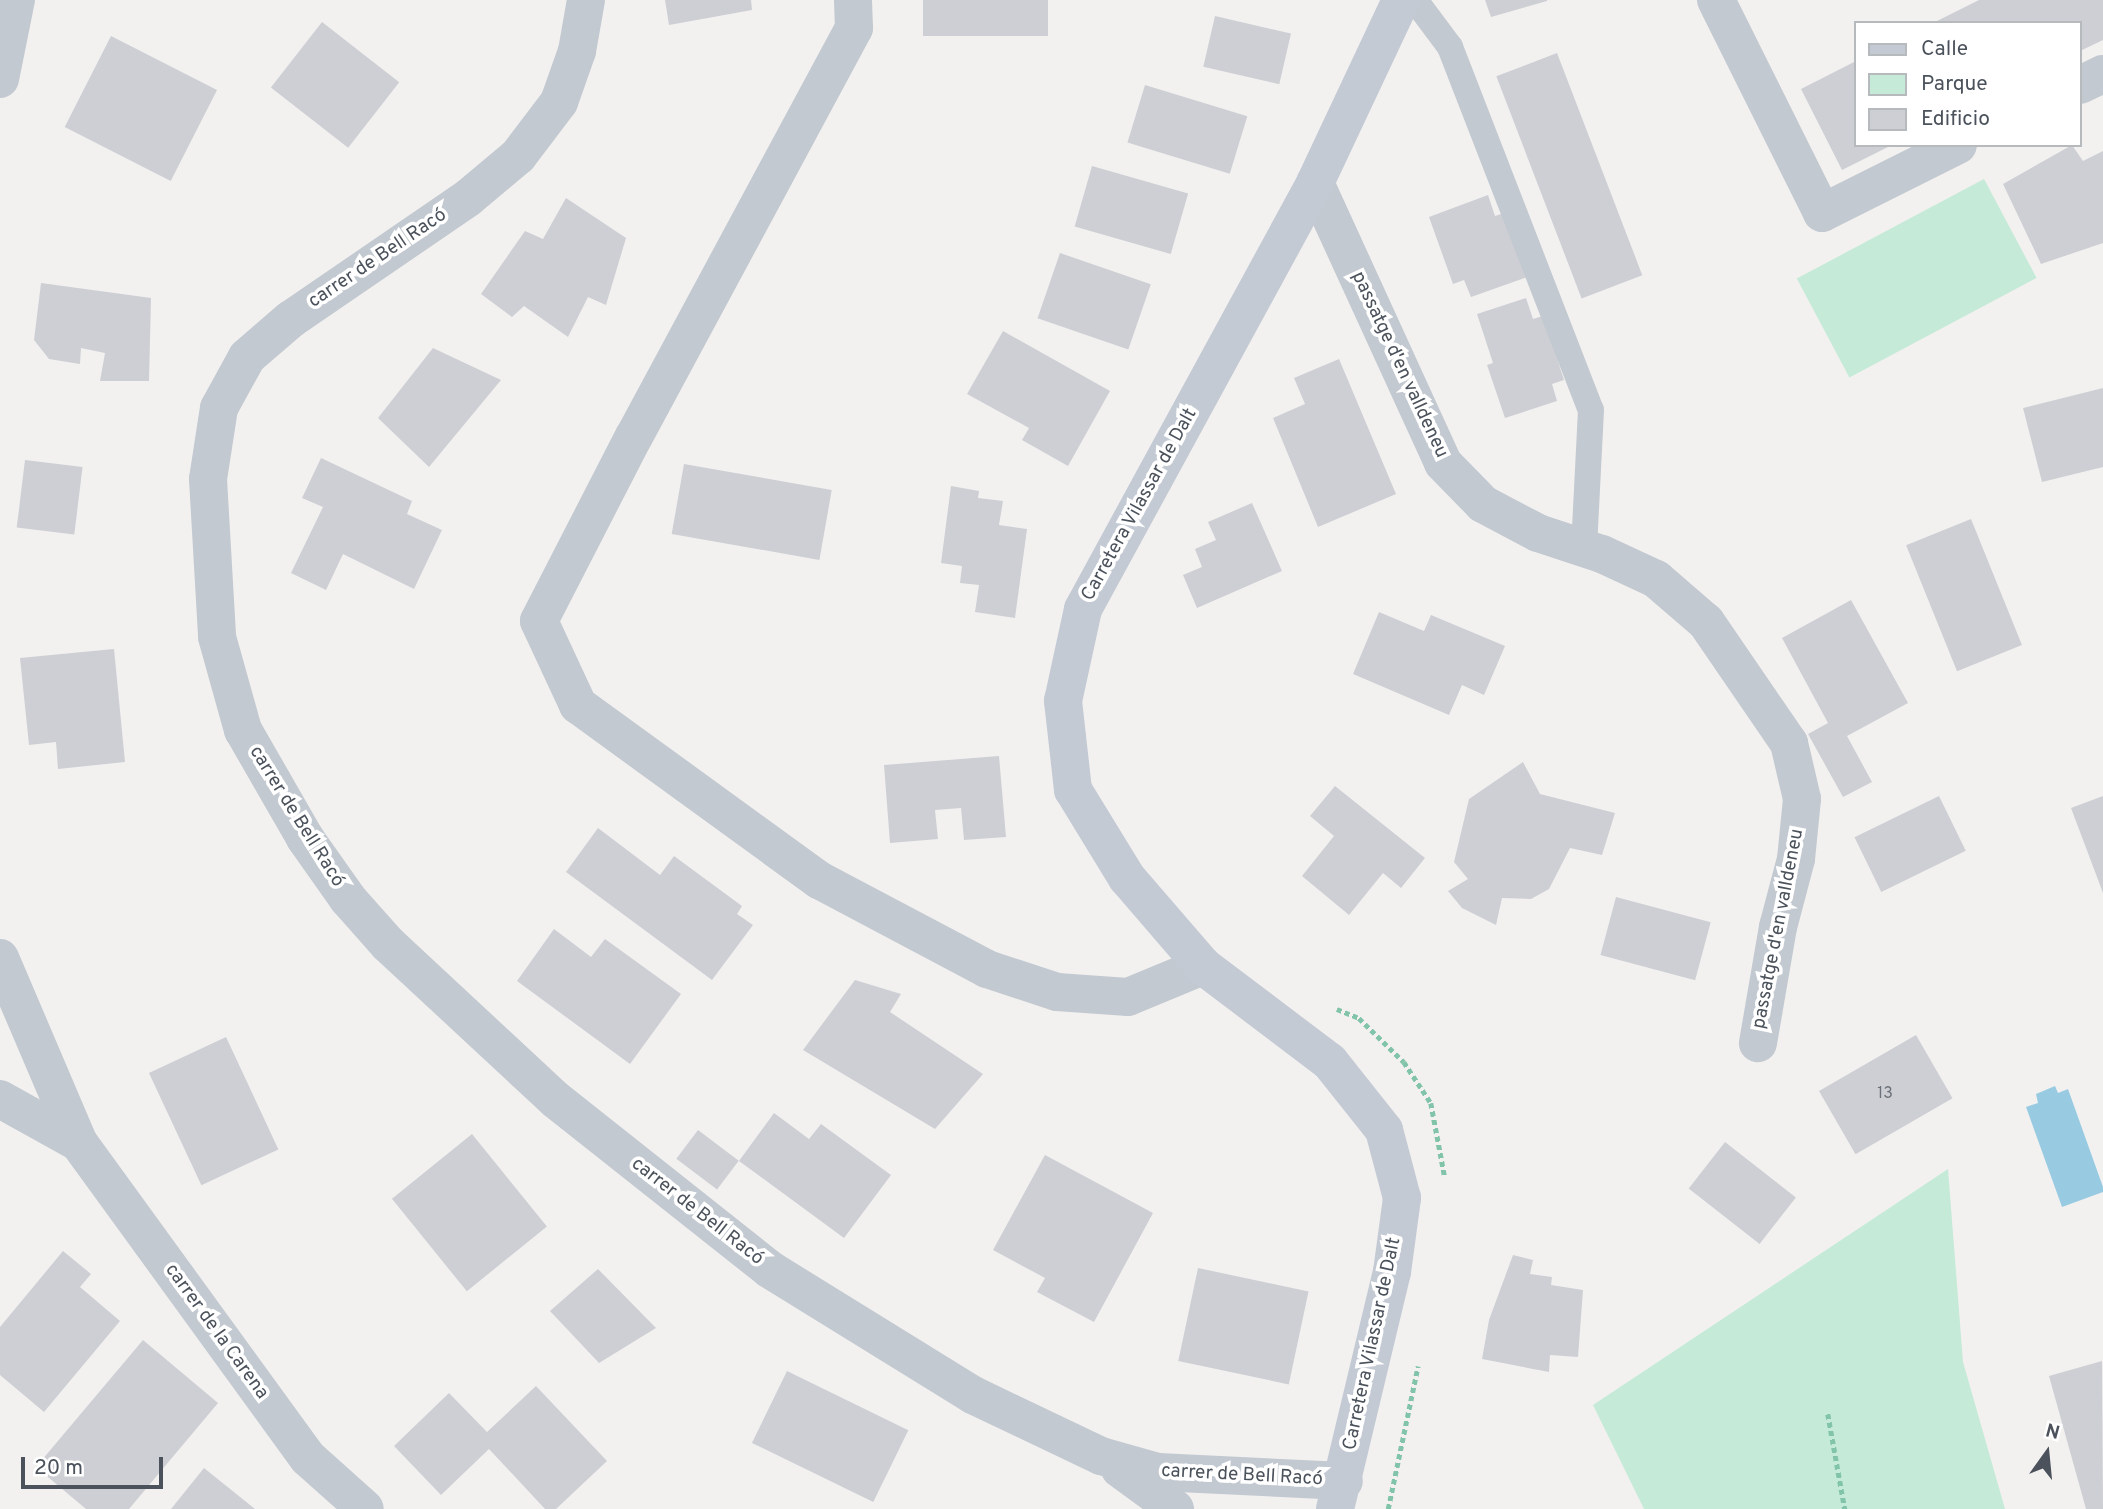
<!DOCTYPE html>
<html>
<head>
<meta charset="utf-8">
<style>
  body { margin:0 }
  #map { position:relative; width:2103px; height:1509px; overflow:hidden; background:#f2f1f0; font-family:Overpass,sans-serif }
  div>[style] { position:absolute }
  .green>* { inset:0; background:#c5ead7; transform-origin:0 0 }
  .water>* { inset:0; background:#98cbe1 }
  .building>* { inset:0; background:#cecfd4; transform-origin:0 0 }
  .path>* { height:4.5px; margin-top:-2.25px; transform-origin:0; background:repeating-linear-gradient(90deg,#81c4a9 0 5px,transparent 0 8.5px) }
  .lane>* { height:26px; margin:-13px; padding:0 13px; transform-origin:13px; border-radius:13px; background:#c3c9d0 }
  .street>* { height:38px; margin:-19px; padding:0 19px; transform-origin:19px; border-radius:19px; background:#c3c9d0 }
  .secondary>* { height:38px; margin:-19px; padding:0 19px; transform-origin:19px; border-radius:19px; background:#c4cad4 }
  span { translate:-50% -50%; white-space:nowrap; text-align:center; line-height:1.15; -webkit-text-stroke:7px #fff; paint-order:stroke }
  .number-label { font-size:16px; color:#6c7179 }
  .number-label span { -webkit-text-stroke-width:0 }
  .street-label { font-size:19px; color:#4b525b }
  .legend { position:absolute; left:1854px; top:21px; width:228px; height:126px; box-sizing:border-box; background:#fff; border:2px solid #b7babd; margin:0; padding:9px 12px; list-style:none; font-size:21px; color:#4b525b }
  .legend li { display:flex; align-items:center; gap:14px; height:35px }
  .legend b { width:35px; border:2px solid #b7babd }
  .north { position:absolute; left:2012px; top:1418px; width:70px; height:70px; -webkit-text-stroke:5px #fff; paint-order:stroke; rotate:15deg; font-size:19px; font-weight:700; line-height:28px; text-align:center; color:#4b525b }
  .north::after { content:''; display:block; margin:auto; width:24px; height:32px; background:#4b525b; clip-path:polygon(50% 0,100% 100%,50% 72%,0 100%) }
  .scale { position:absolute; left:21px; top:1457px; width:142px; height:32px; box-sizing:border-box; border:4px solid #4b525b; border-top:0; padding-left:9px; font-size:21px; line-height:24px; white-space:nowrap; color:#4b525b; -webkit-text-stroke:5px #fff; paint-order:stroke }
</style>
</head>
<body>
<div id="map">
  <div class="green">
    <div style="left:1984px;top:179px;width:112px;height:212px;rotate:62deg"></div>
    <div style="clip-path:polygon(1948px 1169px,1963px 1362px,2005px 1509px,1644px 1509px,1593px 1405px)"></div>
  </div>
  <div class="water">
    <div style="clip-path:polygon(2055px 1086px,2058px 1093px,2068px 1089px,2103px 1187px,2103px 1192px,2062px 1207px,2026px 1107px,2038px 1103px,2036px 1094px)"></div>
  </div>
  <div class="building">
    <div style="clip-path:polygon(665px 0,751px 0,752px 10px,669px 25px)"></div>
    <div style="left:923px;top:0;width:125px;height:36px"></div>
    <div style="clip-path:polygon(1485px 0,1547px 0,1547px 1px,1491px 17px)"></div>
    <div style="clip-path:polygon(1979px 0,2103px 0,2103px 40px,2080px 51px,2080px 23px,1933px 23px)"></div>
    <div style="left:1215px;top:16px;width:78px;height:52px;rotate:13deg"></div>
    <div style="left:322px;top:22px;width:98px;height:83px;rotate:38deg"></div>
    <div style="left:111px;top:36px;width:119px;height:102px;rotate:27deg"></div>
    <div style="left:1557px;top:53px;width:238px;height:65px;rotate:69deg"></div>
    <div style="clip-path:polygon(1856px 61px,1856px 145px,1892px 145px,1842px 170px,1801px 89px)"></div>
    <div style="left:1145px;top:85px;width:107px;height:60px;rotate:17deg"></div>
    <div style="clip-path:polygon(2072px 145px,2083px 161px,2103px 151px,2103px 243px,2041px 264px,2003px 184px)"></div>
    <div style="left:1092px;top:166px;width:100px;height:63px;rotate:16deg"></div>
    <div style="clip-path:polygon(1488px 195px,1495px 216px,1507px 212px,1530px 276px,1471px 297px,1464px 280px,1453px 284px,1429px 217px)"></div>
    <div style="clip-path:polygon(566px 198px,626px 238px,606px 305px,588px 297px,568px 337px,524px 306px,512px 317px,481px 294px,525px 231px,543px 239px)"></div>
    <div style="left:1060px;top:253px;width:96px;height:69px;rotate:19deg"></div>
    <div style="clip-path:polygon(41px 283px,151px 298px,149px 381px,100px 381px,105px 353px,81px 348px,80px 364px,49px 359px,34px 340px)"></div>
    <div style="clip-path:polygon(1526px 298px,1533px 319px,1543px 316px,1564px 380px,1552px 384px,1557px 401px,1505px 418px,1487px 365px,1493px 363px,1477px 314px)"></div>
    <div style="clip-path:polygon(1003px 331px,1110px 391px,1068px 466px,1022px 440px,1029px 428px,967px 394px)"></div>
    <div style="clip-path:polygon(433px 348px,501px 380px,429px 467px,378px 418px)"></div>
    <div style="clip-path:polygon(1339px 359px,1396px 494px,1318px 527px,1273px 418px,1305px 404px,1294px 378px)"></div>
    <div style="clip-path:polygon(2103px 388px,2103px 467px,2042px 482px,2023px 408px)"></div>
    <div style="clip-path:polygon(321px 458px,412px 501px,407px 514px,442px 530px,414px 589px,343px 554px,326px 590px,291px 573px,323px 507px,302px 498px)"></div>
    <div style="left:25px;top:460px;width:58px;height:68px;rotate:7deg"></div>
    <div style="left:684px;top:464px;width:150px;height:71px;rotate:10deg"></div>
    <div style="clip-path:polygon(951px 486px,979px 491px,978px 498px,1003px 501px,999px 525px,1027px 529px,1015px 618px,975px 612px,979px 585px,960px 583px,962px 566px,941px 563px)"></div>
    <div style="clip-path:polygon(1252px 503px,1282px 571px,1197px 608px,1183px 575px,1202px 567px,1195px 549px,1216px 540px,1208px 522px)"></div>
    <div style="left:1971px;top:519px;width:136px;height:70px;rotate:68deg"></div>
    <div style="clip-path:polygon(1851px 600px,1908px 703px,1847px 736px,1872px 782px,1843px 797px,1808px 734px,1828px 723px,1782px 638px)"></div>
    <div style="clip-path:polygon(1379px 612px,1424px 631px,1431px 615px,1505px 646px,1484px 695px,1462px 685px,1449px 715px,1353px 674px)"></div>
    <div style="clip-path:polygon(114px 649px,125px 762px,58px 769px,56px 742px,29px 745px,20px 658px)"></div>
    <div style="clip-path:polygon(999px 756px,1006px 837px,964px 840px,961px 808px,935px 810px,938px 839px,890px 843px,884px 765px)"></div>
    <div style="clip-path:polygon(1523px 762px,1540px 794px,1615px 813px,1602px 855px,1570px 848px,1549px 889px,1531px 899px,1502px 898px,1496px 925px,1462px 908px,1448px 891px,1468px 879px,1454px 862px,1469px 799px)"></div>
    <div style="clip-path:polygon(1335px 786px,1425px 858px,1401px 888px,1383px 873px,1349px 915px,1302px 876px,1334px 836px,1310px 816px)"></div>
    <div style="left:1939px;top:796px;width:61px;height:94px;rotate:64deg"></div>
    <div style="clip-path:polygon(2103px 796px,2103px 893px,2071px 808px)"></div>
    <div style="clip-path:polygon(598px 828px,660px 875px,674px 856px,742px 906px,737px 914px,753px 925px,712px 980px,566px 872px)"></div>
    <div style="left:1616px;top:897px;width:98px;height:60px;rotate:15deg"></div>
    <div style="clip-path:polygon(554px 929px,591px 957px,605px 939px,681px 994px,630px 1064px,517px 981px)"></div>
    <div style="clip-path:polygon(855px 980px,901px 994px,890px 1012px,983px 1074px,935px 1129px,803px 1050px)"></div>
    <div style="left:1916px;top:1035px;width:73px;height:112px;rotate:60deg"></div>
    <div style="left:226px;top:1037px;width:124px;height:85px;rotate:65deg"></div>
    <div style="clip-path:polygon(774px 1113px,809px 1139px,821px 1124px,891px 1175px,844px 1238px,739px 1161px)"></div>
    <div style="left:698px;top:1130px;width:51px;height:36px;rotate:37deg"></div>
    <div style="left:472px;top:1134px;width:119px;height:103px;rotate:51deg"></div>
    <div style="left:1725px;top:1142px;width:90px;height:59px;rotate:38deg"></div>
    <div style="clip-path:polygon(1045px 1155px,1153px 1213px,1094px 1322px,1037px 1292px,1045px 1278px,993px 1250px)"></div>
    <div style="clip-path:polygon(63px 1251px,91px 1274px,80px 1287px,120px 1321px,44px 1412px,0 1375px,0 1327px)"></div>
    <div style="clip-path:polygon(1513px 1255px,1533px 1260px,1530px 1274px,1552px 1277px,1551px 1285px,1583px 1290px,1578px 1357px,1550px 1355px,1549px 1372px,1482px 1359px,1489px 1320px)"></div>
    <div style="left:1198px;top:1268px;width:113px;height:95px;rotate:12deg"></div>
    <div style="clip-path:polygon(598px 1269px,656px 1328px,599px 1363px,550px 1311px)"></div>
    <div style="clip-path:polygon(143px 1340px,218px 1403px,129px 1509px,86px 1509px,36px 1467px)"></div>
    <div style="clip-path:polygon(2102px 1361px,2103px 1509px,2086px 1509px,2049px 1376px)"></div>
    <div style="left:787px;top:1371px;width:135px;height:80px;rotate:26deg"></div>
    <div style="clip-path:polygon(536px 1386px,607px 1461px,556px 1509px,545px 1509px,489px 1449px,441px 1495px,394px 1446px,449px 1393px,487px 1432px)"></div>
    <div style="clip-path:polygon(204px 1468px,255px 1509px,171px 1509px)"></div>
  </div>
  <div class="path">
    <div style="left:1337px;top:1009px;width:24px;rotate:22deg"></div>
    <div style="left:1359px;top:1018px;width:63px;rotate:44.4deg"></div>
    <div style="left:1404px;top:1062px;width:49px;rotate:56.6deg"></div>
    <div style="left:1431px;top:1103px;width:76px;rotate:79.4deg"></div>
    <div style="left:1828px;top:1414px;width:97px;rotate:79.9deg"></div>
    <div style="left:1388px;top:1509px;width:146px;rotate:-78.2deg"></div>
  </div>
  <div class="lane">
    <div style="left:1415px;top:0;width:59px;rotate:53.3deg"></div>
    <div style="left:1450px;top:47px;width:389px;rotate:68.8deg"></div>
    <div style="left:1591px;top:410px;width:138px;rotate:92.9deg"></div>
  </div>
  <div class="street">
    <div style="left:586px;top:0;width:52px;rotate:100deg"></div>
    <div style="left:577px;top:51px;width:54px;rotate:109.4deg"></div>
    <div style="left:559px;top:102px;width:68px;rotate:127.2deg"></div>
    <div style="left:518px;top:156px;width:65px;rotate:140deg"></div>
    <div style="left:468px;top:198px;width:214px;rotate:145.6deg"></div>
    <div style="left:291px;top:319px;width:58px;rotate:139.2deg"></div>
    <div style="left:247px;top:357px;width:58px;rotate:118.8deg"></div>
    <div style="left:219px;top:408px;width:72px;rotate:98.8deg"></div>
    <div style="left:208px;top:479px;width:158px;rotate:86.7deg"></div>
    <div style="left:217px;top:637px;width:97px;rotate:74.4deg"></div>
    <div style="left:243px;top:730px;width:125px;rotate:60.1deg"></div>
    <div style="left:305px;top:838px;width:75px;rotate:54.8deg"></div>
    <div style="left:348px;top:899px;width:60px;rotate:48.4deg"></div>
    <div style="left:388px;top:944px;width:229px;rotate:42.9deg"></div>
    <div style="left:556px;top:1100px;width:272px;rotate:38.4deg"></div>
    <div style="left:769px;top:1269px;width:240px;rotate:31.7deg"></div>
    <div style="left:973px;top:1395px;width:142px;rotate:25.5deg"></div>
    <div style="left:1101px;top:1456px;width:59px;rotate:15.7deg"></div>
    <div style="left:1158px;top:1472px;width:186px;rotate:2.8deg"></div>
    <div style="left:853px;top:0;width:28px;rotate:88deg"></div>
    <div style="left:854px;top:28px;width:464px;rotate:118.3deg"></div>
    <div style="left:634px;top:436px;width:208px;rotate:117.2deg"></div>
    <div style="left:539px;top:621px;width:93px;rotate:65.1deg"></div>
    <div style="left:578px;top:705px;width:298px;rotate:36deg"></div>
    <div style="left:819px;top:880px;width:190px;rotate:27.9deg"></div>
    <div style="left:987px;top:969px;width:74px;rotate:18.2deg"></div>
    <div style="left:1057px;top:992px;width:71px;rotate:4deg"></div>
    <div style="left:1128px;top:997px;width:81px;rotate:-22.5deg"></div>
    <div style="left:1716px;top:0;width:238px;rotate:63.5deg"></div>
    <div style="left:1822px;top:213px;width:152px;rotate:-26.6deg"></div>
    <div style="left:0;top:79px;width:81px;rotate:-78.6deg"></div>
    <div style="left:2080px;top:85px;width:25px;rotate:-26deg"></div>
    <div style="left:1315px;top:183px;width:308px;rotate:65.4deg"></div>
    <div style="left:1443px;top:463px;width:57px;rotate:45.7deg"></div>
    <div style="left:1483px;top:504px;width:62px;rotate:27.8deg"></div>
    <div style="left:1538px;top:533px;width:67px;rotate:18.2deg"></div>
    <div style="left:1602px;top:554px;width:60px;rotate:24.8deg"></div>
    <div style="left:1656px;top:579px;width:66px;rotate:40.7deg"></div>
    <div style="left:1706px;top:622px;width:147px;rotate:55.6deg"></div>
    <div style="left:1789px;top:743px;width:57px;rotate:76.9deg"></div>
    <div style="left:1802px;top:799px;width:60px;rotate:95.7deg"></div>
    <div style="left:1796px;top:859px;width:70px;rotate:104.8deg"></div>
    <div style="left:1778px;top:927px;width:118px;rotate:99.8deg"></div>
    <div style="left:0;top:958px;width:201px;rotate:66.9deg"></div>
    <div style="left:79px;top:1143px;width:389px;rotate:54deg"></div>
    <div style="left:308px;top:1458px;width:76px;rotate:41.8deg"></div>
    <div style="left:0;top:1099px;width:90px;rotate:29.1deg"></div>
    <div style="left:1120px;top:1469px;width:68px;rotate:36deg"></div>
  </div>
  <div class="secondary">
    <div style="left:1335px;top:1509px;width:244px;rotate:-76.5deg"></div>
    <div style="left:1392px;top:1272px;width:75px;rotate:-82.3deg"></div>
    <div style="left:1402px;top:1198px;width:70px;rotate:-104.8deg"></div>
    <div style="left:1384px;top:1130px;width:87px;rotate:-128.5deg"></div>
    <div style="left:1330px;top:1062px;width:159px;rotate:-142.9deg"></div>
    <div style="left:1203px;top:966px;width:116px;rotate:-130.8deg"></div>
    <div style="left:1127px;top:878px;width:103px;rotate:-121.5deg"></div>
    <div style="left:1073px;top:790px;width:90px;rotate:-96.4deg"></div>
    <div style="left:1063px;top:701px;width:94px;rotate:-77.7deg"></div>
    <div style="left:1083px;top:609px;width:485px;rotate:-61.4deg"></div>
    <div style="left:1315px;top:183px;width:202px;rotate:-64.8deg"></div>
  </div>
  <div class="number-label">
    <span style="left:1885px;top:1094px">13</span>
  </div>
  <div class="street-label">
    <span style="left:378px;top:259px;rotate:-34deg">carrer de Bell Racó</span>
    <span style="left:1399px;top:365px;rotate:65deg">passatge d'en valldeneu</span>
    <span style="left:1140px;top:505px;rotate:-61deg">Carretera Vilassar de Dalt</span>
    <span style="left:296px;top:817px;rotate:58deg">carrer de Bell Racó</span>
    <span style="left:1779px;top:929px;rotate:-79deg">passatge d'en valldeneu</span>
    <span style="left:697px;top:1212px;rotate:38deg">carrer de Bell Racó</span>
    <span style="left:216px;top:1332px;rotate:54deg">carrer de la Carena</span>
    <span style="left:1373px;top:1344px;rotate:-78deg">Carretera Vilassar de Dalt</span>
    <span style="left:1242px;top:1476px;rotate:3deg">carrer de Bell Racó</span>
  </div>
  <ul class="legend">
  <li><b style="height:9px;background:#c4cad4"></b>Calle</li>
  <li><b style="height:19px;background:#c5ead7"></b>Parque</li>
  <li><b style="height:19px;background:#cecfd4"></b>Edificio</li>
  </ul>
  <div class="north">N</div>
  <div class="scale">20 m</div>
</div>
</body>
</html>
